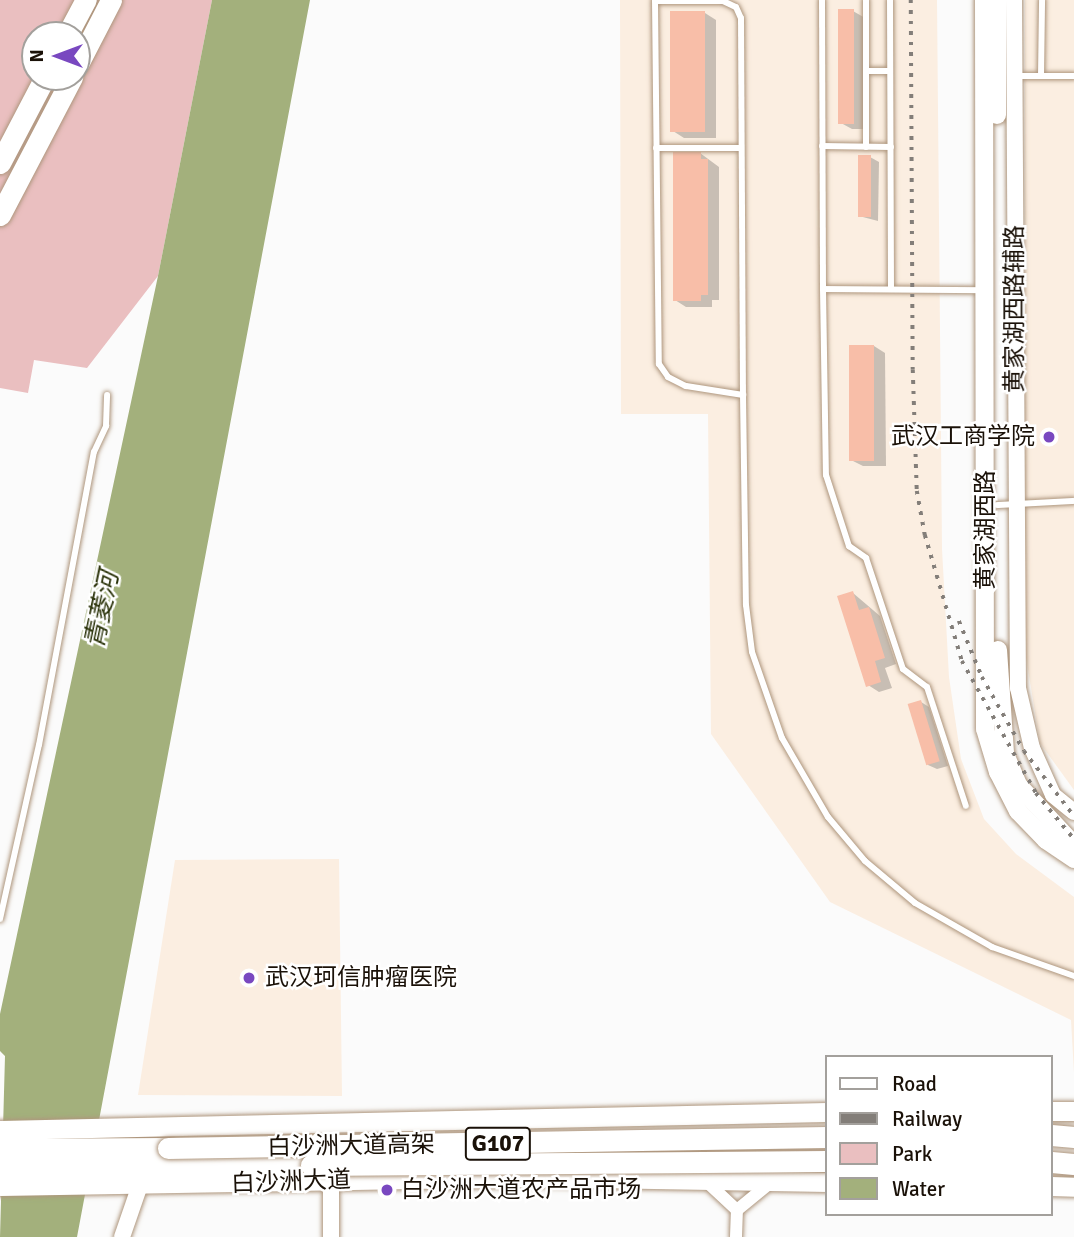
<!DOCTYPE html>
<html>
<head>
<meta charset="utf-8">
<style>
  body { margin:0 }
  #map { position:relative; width:1074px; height:1237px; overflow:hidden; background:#fbfbfb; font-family:Signika,"Noto Sans SC",sans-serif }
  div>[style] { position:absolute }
  .built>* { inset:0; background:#fbeee1 }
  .green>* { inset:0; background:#eabfc0 }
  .water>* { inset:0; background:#a3b07c }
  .shadow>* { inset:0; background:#0003 }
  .building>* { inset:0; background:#f8bea8; transform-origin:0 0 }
  .roads { filter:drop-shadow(0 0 2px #ae967d) drop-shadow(0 0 2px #ae967d) }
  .service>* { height:6px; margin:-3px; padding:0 3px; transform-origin:3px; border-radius:3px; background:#fff }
  .minor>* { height:12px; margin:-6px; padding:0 6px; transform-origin:6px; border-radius:6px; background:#fff }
  .tertiary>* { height:16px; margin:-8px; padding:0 8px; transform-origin:8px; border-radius:8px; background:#fff }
  .secondary>* { height:18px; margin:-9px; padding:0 9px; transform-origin:9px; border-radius:9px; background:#fff }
  .primary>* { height:19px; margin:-9.5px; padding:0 9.5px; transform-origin:9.5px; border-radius:9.5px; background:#fff }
  .trunk>* { height:21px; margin:-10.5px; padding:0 10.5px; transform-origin:10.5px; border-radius:10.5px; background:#fff }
  .rail>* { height:3.5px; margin-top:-1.75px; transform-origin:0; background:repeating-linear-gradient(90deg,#837e79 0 3.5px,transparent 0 10.5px) }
  .bridges { filter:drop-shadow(0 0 2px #ae967d) drop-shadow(0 0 2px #ae967d) }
  .trunk-bridge>* { height:21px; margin:-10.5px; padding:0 10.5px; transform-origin:10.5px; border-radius:10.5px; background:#fff }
  .dots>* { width:19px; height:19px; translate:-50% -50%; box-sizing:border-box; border:4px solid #fff; border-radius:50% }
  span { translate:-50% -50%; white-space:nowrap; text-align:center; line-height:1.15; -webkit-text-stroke:5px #fff; paint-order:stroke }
  .shield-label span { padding:2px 5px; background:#fff; border:2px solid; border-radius:5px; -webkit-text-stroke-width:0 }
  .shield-label { font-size:23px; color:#1a1108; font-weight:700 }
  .street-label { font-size:24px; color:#1a1108 }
  .poi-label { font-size:24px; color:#1a1108 }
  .right { translate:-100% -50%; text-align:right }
  .left { translate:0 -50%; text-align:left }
  .water-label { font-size:26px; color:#2b330a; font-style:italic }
  .legend { position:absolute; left:825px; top:1055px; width:228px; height:161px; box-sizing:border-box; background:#fff; border:2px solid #a3a09c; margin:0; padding:9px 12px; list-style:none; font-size:21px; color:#1a1108 }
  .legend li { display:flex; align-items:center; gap:14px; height:35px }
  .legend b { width:35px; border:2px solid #a3a09c }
  .north { position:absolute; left:21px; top:21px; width:70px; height:70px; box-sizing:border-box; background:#fff; border:2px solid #a3a09c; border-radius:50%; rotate:270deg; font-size:19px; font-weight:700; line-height:28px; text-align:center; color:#1a1108 }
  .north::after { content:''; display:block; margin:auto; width:24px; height:32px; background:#7948c0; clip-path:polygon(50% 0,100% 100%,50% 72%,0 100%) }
</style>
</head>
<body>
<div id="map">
  <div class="built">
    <div style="clip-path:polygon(620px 0,937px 0,942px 549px,949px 677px,961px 759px,984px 819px,1016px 854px,1074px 897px,1074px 1073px,1071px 1020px,830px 902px,711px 734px,708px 414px,621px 414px)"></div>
    <div style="clip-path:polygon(1025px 0,1074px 0,1074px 790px,1040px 743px,1025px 651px)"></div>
    <div style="clip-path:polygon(339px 859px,342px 1096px,138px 1095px,175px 860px)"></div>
  </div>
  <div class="green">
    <div style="clip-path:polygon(evenodd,0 0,212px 0,158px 276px,87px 368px,34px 360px,28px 393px,0 388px,0 0,35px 35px,77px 35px,77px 77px,35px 77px,35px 35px)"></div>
  </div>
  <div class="water">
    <div style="clip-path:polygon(212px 0,310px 0,77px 1237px,0 1237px,5px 1056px,0 1051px,0 1014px,158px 276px)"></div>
  </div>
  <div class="shadow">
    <div style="clip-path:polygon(853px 11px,865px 18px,866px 129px,852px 129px,841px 123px)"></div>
    <div style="clip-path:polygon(705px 13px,716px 20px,716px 138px,684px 138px,673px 131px)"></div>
    <div style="clip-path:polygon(700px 153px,719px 167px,719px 300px,712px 300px,712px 307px,686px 307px,675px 300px)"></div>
    <div style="clip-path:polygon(870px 157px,879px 162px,878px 221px,859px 216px)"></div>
    <div style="clip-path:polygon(874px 346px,885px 353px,886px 466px,863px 466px,851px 460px)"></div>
    <div style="clip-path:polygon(853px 593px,880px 616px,896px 664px,885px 668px,892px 688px,879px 692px,868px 685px)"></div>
    <div style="clip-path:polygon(921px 702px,929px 707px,948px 766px,937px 769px,928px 765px)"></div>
  </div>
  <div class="building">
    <div style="left:838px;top:9px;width:16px;height:115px"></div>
    <div style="left:705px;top:11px;width:121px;height:35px;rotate:90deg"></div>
    <div style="clip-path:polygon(673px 152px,701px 152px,701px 159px,708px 159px,708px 295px,701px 295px,701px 301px,673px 301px)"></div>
    <div style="left:858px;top:155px;width:13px;height:62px"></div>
    <div style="left:849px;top:345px;width:25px;height:116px"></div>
    <div style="clip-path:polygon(853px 591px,859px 610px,869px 607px,885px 658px,875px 661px,881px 682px,866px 687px,837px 596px)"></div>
    <div style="left:921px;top:700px;width:64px;height:14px;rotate:73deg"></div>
  </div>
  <div class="roads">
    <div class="service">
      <div style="left:655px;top:0;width:364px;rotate:89.4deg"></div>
      <div style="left:659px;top:364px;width:16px;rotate:55deg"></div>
      <div style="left:668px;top:377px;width:20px;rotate:27deg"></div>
      <div style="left:686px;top:386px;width:58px;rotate:9deg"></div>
      <div style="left:743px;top:395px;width:210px;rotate:89.2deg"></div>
      <div style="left:746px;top:605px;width:47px;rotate:82.7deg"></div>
      <div style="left:752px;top:652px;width:91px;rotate:70.8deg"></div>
      <div style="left:782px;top:738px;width:91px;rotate:59.8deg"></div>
      <div style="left:828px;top:817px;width:57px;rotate:49.9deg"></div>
      <div style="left:865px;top:861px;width:65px;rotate:40deg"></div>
      <div style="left:915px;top:903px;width:89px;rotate:29.7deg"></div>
      <div style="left:992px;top:947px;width:87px;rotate:19.5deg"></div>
      <div style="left:822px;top:0;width:289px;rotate:89.8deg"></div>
      <div style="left:823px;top:289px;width:161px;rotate:0.4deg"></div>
      <div style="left:890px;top:0;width:289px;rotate:89.8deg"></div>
      <div style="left:655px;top:1px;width:68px"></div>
      <div style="left:723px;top:1px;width:14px;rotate:25deg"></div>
      <div style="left:736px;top:7px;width:12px;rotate:66deg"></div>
      <div style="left:741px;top:18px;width:377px;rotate:89.7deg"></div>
      <div style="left:867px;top:71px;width:23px"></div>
      <div style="left:1016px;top:76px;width:58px"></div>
      <div style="left:1041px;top:76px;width:76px;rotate:-89.2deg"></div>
      <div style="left:822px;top:146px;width:69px;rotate:0.8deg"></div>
      <div style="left:866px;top:147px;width:147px;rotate:-90deg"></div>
      <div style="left:656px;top:148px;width:85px"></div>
      <div style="left:823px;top:289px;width:186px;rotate:89.1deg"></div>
      <div style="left:826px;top:475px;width:75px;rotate:72.1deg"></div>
      <div style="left:849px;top:546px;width:21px;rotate:35deg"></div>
      <div style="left:866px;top:558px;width:117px;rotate:71.6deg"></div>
      <div style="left:903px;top:669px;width:30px;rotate:37deg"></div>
      <div style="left:927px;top:687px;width:125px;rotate:71.9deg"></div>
      <div style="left:997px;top:505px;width:77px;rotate:-3deg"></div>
      <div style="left:0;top:919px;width:178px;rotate:-77.4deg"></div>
      <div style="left:39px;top:745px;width:298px;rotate:-79.4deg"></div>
      <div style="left:94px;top:452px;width:29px;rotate:-65deg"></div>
      <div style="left:106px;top:426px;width:31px;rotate:-88deg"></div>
    </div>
    <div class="minor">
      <div style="left:708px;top:1183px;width:40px;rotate:43deg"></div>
      <div style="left:737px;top:1210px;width:43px;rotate:-39.3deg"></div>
      <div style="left:736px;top:1237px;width:27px;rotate:-88deg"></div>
    </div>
    <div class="tertiary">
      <div style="left:1014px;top:0;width:688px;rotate:89.67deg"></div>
      <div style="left:1018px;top:688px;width:62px;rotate:76.9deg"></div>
      <div style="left:1032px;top:748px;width:51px;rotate:65.9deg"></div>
      <div style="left:1053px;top:795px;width:27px;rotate:39deg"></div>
      <div style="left:122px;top:1237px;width:55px;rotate:-70.9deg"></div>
      <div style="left:331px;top:1237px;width:67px;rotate:-90deg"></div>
    </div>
    <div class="secondary">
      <div style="left:984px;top:0;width:729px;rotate:89.92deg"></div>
      <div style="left:985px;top:729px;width:45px;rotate:73.2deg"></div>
      <div style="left:998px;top:772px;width:44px;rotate:62.9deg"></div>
      <div style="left:1018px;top:811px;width:40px;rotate:46deg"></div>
      <div style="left:1046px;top:840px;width:34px;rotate:34deg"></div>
      <div style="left:997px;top:0;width:115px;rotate:90deg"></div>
      <div style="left:998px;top:650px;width:104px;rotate:86.1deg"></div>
      <div style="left:1005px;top:754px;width:34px;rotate:67deg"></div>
      <div style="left:1018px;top:785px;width:82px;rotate:47deg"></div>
    </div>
    <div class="primary">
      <div style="left:1051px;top:1111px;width:23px"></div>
      <div style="left:0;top:1130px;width:827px;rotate:-1.25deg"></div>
      <div style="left:0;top:1186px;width:538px;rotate:-0.96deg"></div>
      <div style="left:538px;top:1177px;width:289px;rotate:1deg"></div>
      <div style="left:1051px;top:1186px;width:23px;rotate:2deg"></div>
    </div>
    <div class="trunk">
      <div style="left:67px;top:35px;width:40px;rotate:-62deg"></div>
      <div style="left:77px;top:66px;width:74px;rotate:-62.7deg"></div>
      <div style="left:0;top:163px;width:97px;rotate:-62.4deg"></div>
      <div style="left:0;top:215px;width:156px;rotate:-62.4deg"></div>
      <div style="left:1051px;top:1135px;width:23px;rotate:5deg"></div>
      <div style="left:0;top:1149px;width:168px;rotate:-0.3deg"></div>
      <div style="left:1051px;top:1162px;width:23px;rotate:5deg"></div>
      <div style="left:0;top:1168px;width:311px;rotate:-0.6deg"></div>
    </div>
  </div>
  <div class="rail">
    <div style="left:911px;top:0;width:370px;rotate:89.7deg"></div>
    <div style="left:913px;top:370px;width:121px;rotate:88.1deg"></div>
    <div style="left:917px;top:491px;width:45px;rotate:79.7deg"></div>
    <div style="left:925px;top:535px;width:131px;rotate:73.6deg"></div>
    <div style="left:962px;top:661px;width:151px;rotate:60.7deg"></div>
    <div style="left:1036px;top:793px;width:60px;rotate:50.4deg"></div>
    <div style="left:959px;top:621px;width:61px;rotate:67.7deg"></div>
    <div style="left:982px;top:677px;width:85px;rotate:60.4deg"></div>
    <div style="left:1024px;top:751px;width:82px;rotate:52.4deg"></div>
  </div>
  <div class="bridges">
    <div class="trunk-bridge">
      <div style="left:168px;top:1148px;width:659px;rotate:-0.96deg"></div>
      <div style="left:311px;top:1165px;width:516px;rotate:-0.44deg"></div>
    </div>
  </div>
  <div class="dots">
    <div style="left:1049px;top:437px;background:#7948c0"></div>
    <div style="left:249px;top:978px;background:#7948c0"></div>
    <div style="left:387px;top:1190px;background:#7948c0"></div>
  </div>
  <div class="shield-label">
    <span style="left:498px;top:1144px">G107</span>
  </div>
  <div class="street-label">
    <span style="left:1015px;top:309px;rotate:-90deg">黄家湖西路辅路</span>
    <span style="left:986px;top:530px;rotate:-90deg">黄家湖西路</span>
    <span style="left:351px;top:1146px;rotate:-1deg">白沙洲大道高架</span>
    <span style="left:291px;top:1182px;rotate:-2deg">白沙洲大道</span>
  </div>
  <div class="poi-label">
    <span class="right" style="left:1035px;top:437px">武汉工商学院</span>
    <span class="left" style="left:265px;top:978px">武汉珂信肿瘤医院</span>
    <span class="left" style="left:401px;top:1190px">白沙洲大道农产品市场</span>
  </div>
  <div class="water-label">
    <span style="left:103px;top:610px;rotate:-78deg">青菱河</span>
  </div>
  <ul class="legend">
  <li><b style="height:9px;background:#fff"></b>Road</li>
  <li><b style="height:9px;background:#837e79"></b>Railway</li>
  <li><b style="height:19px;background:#eabfc0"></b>Park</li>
  <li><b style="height:19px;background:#a3b07c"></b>Water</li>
  </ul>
  <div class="north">N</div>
</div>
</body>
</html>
